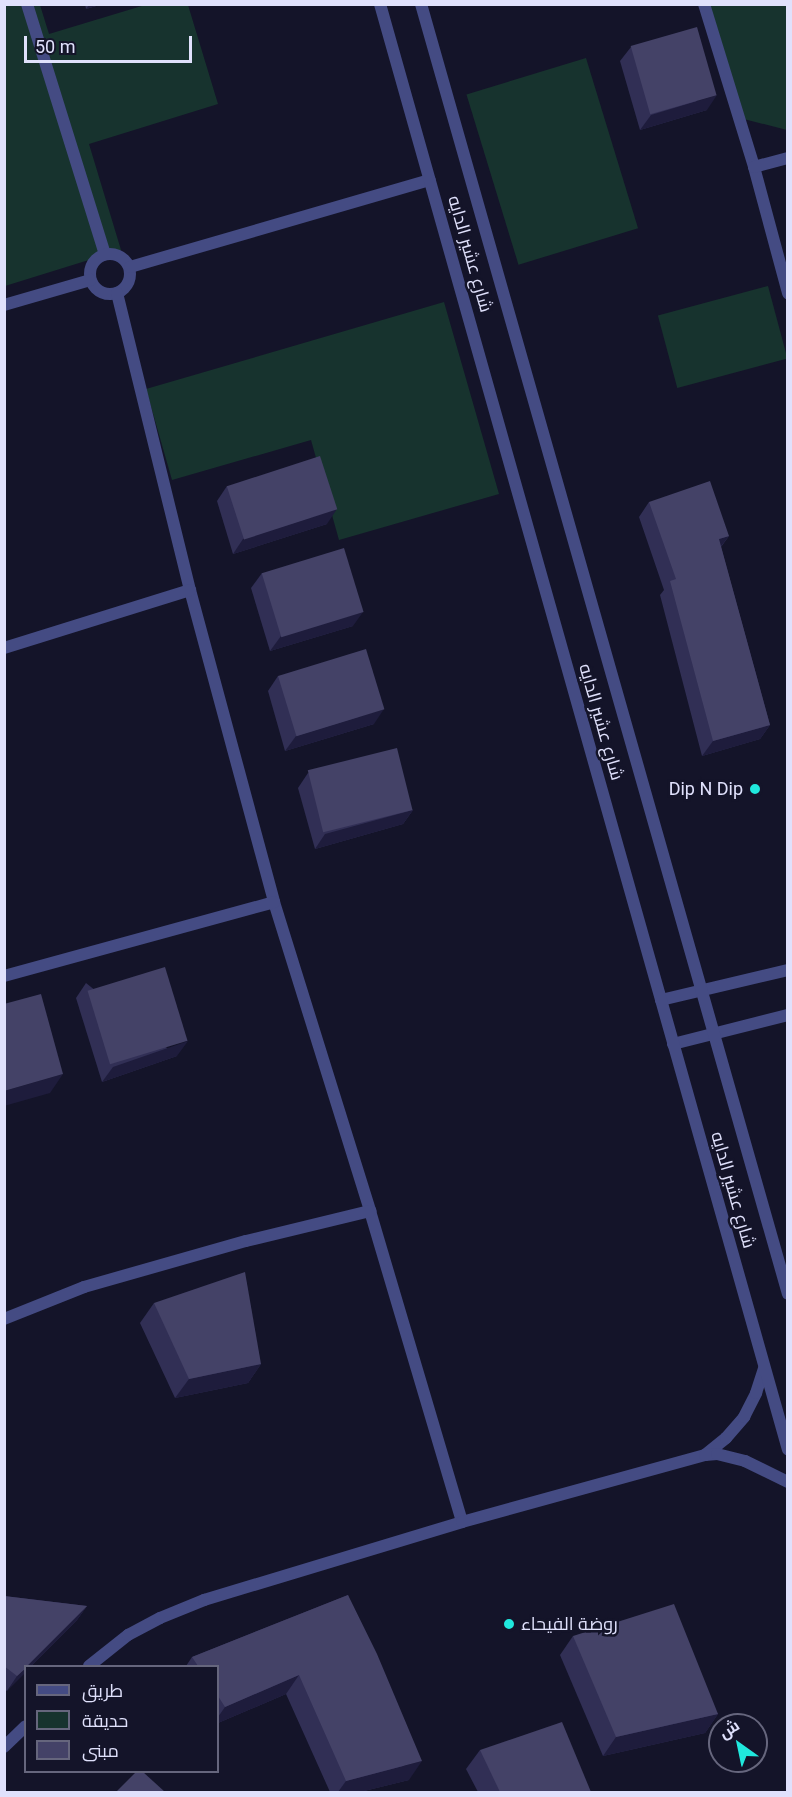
<!DOCTYPE html>
<html>
<head>
<meta charset="utf-8">
<style>
  body { margin:0 }
  #map { position:relative; width:792px; height:1797px; overflow:hidden; background:#141429; font-family:Roboto,Cairo,sans-serif }
  div>[style] { position:absolute }
  .green>* { inset:0; background:#17332e; transform-origin:0 0 }
  .minor>* { height:12px; margin:-6px; padding:0 6px; transform-origin:6px; border-radius:6px; background:#444b83 }
  .minor>.ring { margin:-6px; padding:0; box-sizing:content-box; background:none; border:12px solid #444b83; border-radius:50% }
  .tertiary>* { height:12px; margin:-6px; padding:0 6px; transform-origin:6px; border-radius:6px; background:#444b83 }
  .wall>* { inset:0; background:#312f55 }
  .shaded-wall>* { inset:0; background:#1e1c3c }
  .building>* { inset:0; background:#444267; transform-origin:0 0 }
  .dots>* { width:16px; height:16px; translate:-50% -50%; box-sizing:border-box; border:3px solid #141429; border-radius:50% }
  span { translate:-50% -50%; white-space:nowrap; text-align:center; line-height:1.15; -webkit-text-stroke:5px #141429; paint-order:stroke }
  .street-label { font-size:18px; color:#e0e1fc }
  .poi-label { font-size:18px; color:#e0e1fc }
  .right { translate:-100% -50%; text-align:right }
  .left { translate:0 -50%; text-align:left }
  .frame { position:absolute; inset:0; border:6px solid #e0e1fc; pointer-events:none }
  .legend { position:absolute; left:24px; top:1665px; width:195px; height:108px; box-sizing:border-box; background:#141429; border:2px solid #66667d; margin:0; padding:8px 10px; list-style:none; font-size:18px; color:#e0e1fc }
  .legend li { display:flex; align-items:center; gap:12px; height:30px }
  .legend b { width:30px; border:2px solid #66667d }
  .north { position:absolute; left:708px; top:1713px; width:60px; height:60px; box-sizing:border-box; background:#141429; border:2px solid #66667d; border-radius:50%; rotate:327deg; font-size:16px; font-weight:700; line-height:24px; text-align:center; color:#e0e1fc }
  .north::after { content:''; display:block; margin:auto; width:21px; height:27px; background:#20e8dd; clip-path:polygon(50% 0,100% 100%,50% 72%,0 100%) }
  .scale { position:absolute; left:24px; top:36px; width:168px; height:27px; box-sizing:border-box; border:3px solid #e0e1fc; border-top:0; padding-left:8px; font-size:18px; line-height:21px; white-space:nowrap; color:#e0e1fc; -webkit-text-stroke:4px #141429; paint-order:stroke }
</style>
</head>
<body>
<div id="map">
  <div class="green">
    <div style="clip-path:polygon(5px 5px,40px 5px,49px 34px,145px 5px,188px 5px,218px 104px,89px 144px,121px 250px,5px 286px)"></div>
    <div style="clip-path:polygon(703px 5px,787px 5px,787px 130px,740px 118px)"></div>
    <div style="left:586px;top:58px;width:178px;height:125px;rotate:73deg"></div>
    <div style="left:768px;top:286px;width:75px;height:114px;rotate:75deg"></div>
    <div style="clip-path:polygon(444px 302px,499px 494px,339px 540px,311px 440px,172px 480px,146px 389px)"></div>
  </div>
  <div class="minor">
    <div style="left:27px;top:4px;width:262px;rotate:72.7deg"></div>
    <div style="left:704px;top:4px;width:170px;rotate:72.9deg"></div>
    <div style="left:754px;top:167px;width:131px;rotate:74.9deg"></div>
    <div style="left:754px;top:167px;width:35px;rotate:-15deg"></div>
    <div class="ring" style="left:90px;top:254px;width:28px;height:28px"></div>
    <div style="left:130px;top:267px;width:312px;rotate:-16.2deg"></div>
    <div style="left:117px;top:293px;width:306px;rotate:76.2deg"></div>
    <div style="left:190px;top:590px;width:323px;rotate:74.9deg"></div>
    <div style="left:274px;top:902px;width:324px;rotate:72.7deg"></div>
    <div style="left:370px;top:1211px;width:324px;rotate:73.5deg"></div>
    <div style="left:4px;top:305px;width:90px;rotate:-16.2deg"></div>
    <div style="left:4px;top:648px;width:195px;rotate:-17.3deg"></div>
    <div style="left:4px;top:976px;width:280px;rotate:-15.3deg"></div>
    <div style="left:661px;top:1000px;width:130px;rotate:-13.3deg"></div>
    <div style="left:673px;top:1044px;width:119px;rotate:-14.2deg"></div>
    <div style="left:4px;top:1319px;width:86px;rotate:-21.8deg"></div>
    <div style="left:84px;top:1287px;width:168px;rotate:-15.9deg"></div>
    <div style="left:246px;top:1241px;width:128px;rotate:-13.6deg"></div>
    <div style="left:705px;top:1455px;width:27px;rotate:-39deg"></div>
    <div style="left:726px;top:1438px;width:28px;rotate:-49deg"></div>
    <div style="left:744px;top:1417px;width:27px;rotate:-63deg"></div>
    <div style="left:756px;top:1393px;width:26px;rotate:-72deg"></div>
    <div style="left:89px;top:1666px;width:50px;rotate:-38.5deg"></div>
    <div style="left:128px;top:1635px;width:36px;rotate:-28deg"></div>
    <div style="left:160px;top:1618px;width:48px;rotate:-22.2deg"></div>
    <div style="left:204px;top:1600px;width:270px;rotate:-16.8deg"></div>
    <div style="left:462px;top:1522px;width:252px;rotate:-15.4deg"></div>
    <div style="left:705px;top:1455px;width:12px;rotate:-5deg"></div>
    <div style="left:717px;top:1454px;width:29px;rotate:14deg"></div>
    <div style="left:745px;top:1461px;width:48px;rotate:26deg"></div>
    <div style="left:4px;top:1747px;width:30px;rotate:-44deg"></div>
  </div>
  <div class="tertiary">
    <div style="left:380px;top:4px;width:1502px;rotate:74.24deg"></div>
    <div style="left:421px;top:4px;width:1341px;rotate:74.12deg"></div>
  </div>
  <div class="wall">
    <div style="clip-path:polygon(85px 4px,103px 4px,86px 9px)"></div>
    <div style="clip-path:polygon(631px 47px,707px 110px,640px 130px,620px 61px)"></div>
    <div style="clip-path:polygon(227px 486px,327px 524px,233px 554px,217px 501px)"></div>
    <div style="clip-path:polygon(649px 502px,729px 536px,721px 547px,770px 725px,760px 739px,702px 756px,660px 595px,664px 590px,639px 517px)"></div>
    <div style="clip-path:polygon(262px 573px,353px 626px,270px 651px,251px 588px)"></div>
    <div style="clip-path:polygon(278px 676px,374px 724px,285px 751px,268px 691px)"></div>
    <div style="clip-path:polygon(308px 773px,413px 810px,403px 824px,315px 849px,298px 788px)"></div>
    <div style="clip-path:polygon(86px 983px,177px 1056px,102px 1082px,76px 998px)"></div>
    <div style="clip-path:polygon(154px 1303px,261px 1364px,248px 1383px,175px 1398px,140px 1323px)"></div>
    <div style="clip-path:polygon(348px 1595px,409px 1780px,360px 1792px,330px 1792px,286px 1694px,218px 1723px,218px 1666px,186px 1666px,192px 1657px)"></div>
    <div style="clip-path:polygon(4px 1596px,87px 1606px,77px 1620px,31px 1666px,26px 1666px,7px 1691px,4px 1689px)"></div>
    <div style="clip-path:polygon(573px 1636px,718px 1714px,705px 1733px,603px 1756px,560px 1655px)"></div>
    <div style="clip-path:polygon(480px 1750px,591px 1792px,478px 1792px,466px 1769px)"></div>
  </div>
  <div class="shaded-wall">
    <div style="clip-path:polygon(90px 4px,103px 4px,86px 9px)"></div>
    <div style="clip-path:polygon(717px 95px,707px 110px,640px 130px,651px 115px)"></div>
    <div style="clip-path:polygon(337px 509px,327px 524px,233px 554px,243px 539px)"></div>
    <div style="clip-path:polygon(729px 536px,718px 550px,719px 539px)"></div>
    <div style="clip-path:polygon(363px 612px,353px 626px,270px 651px,281px 636px)"></div>
    <div style="clip-path:polygon(384px 709px,374px 724px,285px 751px,296px 736px)"></div>
    <div style="clip-path:polygon(770px 725px,760px 739px,702px 756px,713px 741px)"></div>
    <div style="clip-path:polygon(413px 810px,403px 824px,315px 849px,325px 834px)"></div>
    <div style="clip-path:polygon(188px 1041px,177px 1056px,102px 1082px,113px 1067px)"></div>
    <div style="clip-path:polygon(63px 1074px,50px 1093px,4px 1106px,4px 1091px)"></div>
    <div style="clip-path:polygon(261px 1364px,248px 1383px,175px 1398px,189px 1379px)"></div>
    <div style="clip-path:polygon(87px 1606px,77px 1620px,31px 1666px,27px 1666px)"></div>
    <div style="clip-path:polygon(26px 1668px,26px 1672px,7px 1691px,17px 1676px)"></div>
    <div style="clip-path:polygon(299px 1675px,286px 1694px,218px 1723px,218px 1717px,225px 1707px)"></div>
    <div style="clip-path:polygon(718px 1714px,705px 1733px,603px 1756px,616px 1737px)"></div>
    <div style="clip-path:polygon(422px 1761px,409px 1780px,360px 1792px,338px 1792px,346px 1781px)"></div>
  </div>
  <div class="building">
    <div style="left:697px;top:27px;width:71px;height:69px;rotate:74deg"></div>
    <div style="left:320px;top:456px;width:56px;height:98px;rotate:72deg"></div>
    <div style="clip-path:polygon(710px 481px,729px 536px,719px 539px,770px 725px,713px 741px,670px 581px,676px 579px,649px 502px)"></div>
    <div style="left:344px;top:548px;width:67px;height:86px;rotate:73deg"></div>
    <div style="left:366px;top:649px;width:63px;height:92px;rotate:73deg"></div>
    <div style="left:397px;top:748px;width:64px;height:92px;rotate:76deg"></div>
    <div style="left:165px;top:967px;width:77px;height:81px;rotate:73deg"></div>
    <div style="clip-path:polygon(41px 994px,63px 1074px,4px 1091px,4px 1004px)"></div>
    <div style="clip-path:polygon(245px 1272px,261px 1364px,189px 1379px,154px 1303px)"></div>
    <div style="clip-path:polygon(348px 1595px,377px 1654px,422px 1761px,346px 1781px,299px 1675px,225px 1707px,218px 1696px,218px 1666px,198px 1666px,192px 1657px)"></div>
    <div style="clip-path:polygon(4px 1596px,87px 1606px,27px 1666px,26px 1666px,26px 1668px,17px 1676px,4px 1666px)"></div>
    <div style="clip-path:polygon(674px 1604px,718px 1714px,616px 1737px,573px 1636px)"></div>
    <div style="clip-path:polygon(562px 1722px,591px 1792px,500px 1792px,480px 1750px)"></div>
    <div style="clip-path:polygon(136px 1772px,143px 1772px,165px 1792px,116px 1792px)"></div>
  </div>
  <div class="dots">
    <div style="left:755px;top:789px;background:#20e8dd"></div>
    <div style="left:509px;top:1624px;background:#20e8dd"></div>
  </div>
  <div class="street-label">
    <span style="left:470px;top:254px;rotate:74deg">شارع عشير الدايه</span>
    <span style="left:601px;top:722px;rotate:74deg">شارع عشير الدايه</span>
    <span style="left:733px;top:1190px;rotate:74deg">شارع عشير الدايه</span>
  </div>
  <div class="poi-label">
    <span class="right" style="left:743px;top:789px">Dip N Dip</span>
    <span class="left" style="left:521px;top:1624px">روضة الفيحاء</span>
  </div>
  <div class="frame"></div>
  <ul class="legend">
  <li><b style="height:8px;background:#444b83"></b>طريق</li>
  <li><b style="height:16px;background:#17332e"></b>حديقة</li>
  <li><b style="height:16px;background:#444267"></b>مبنى</li>
  </ul>
  <div class="north">ش</div>
  <div class="scale">50 m</div>
</div>
</body>
</html>
